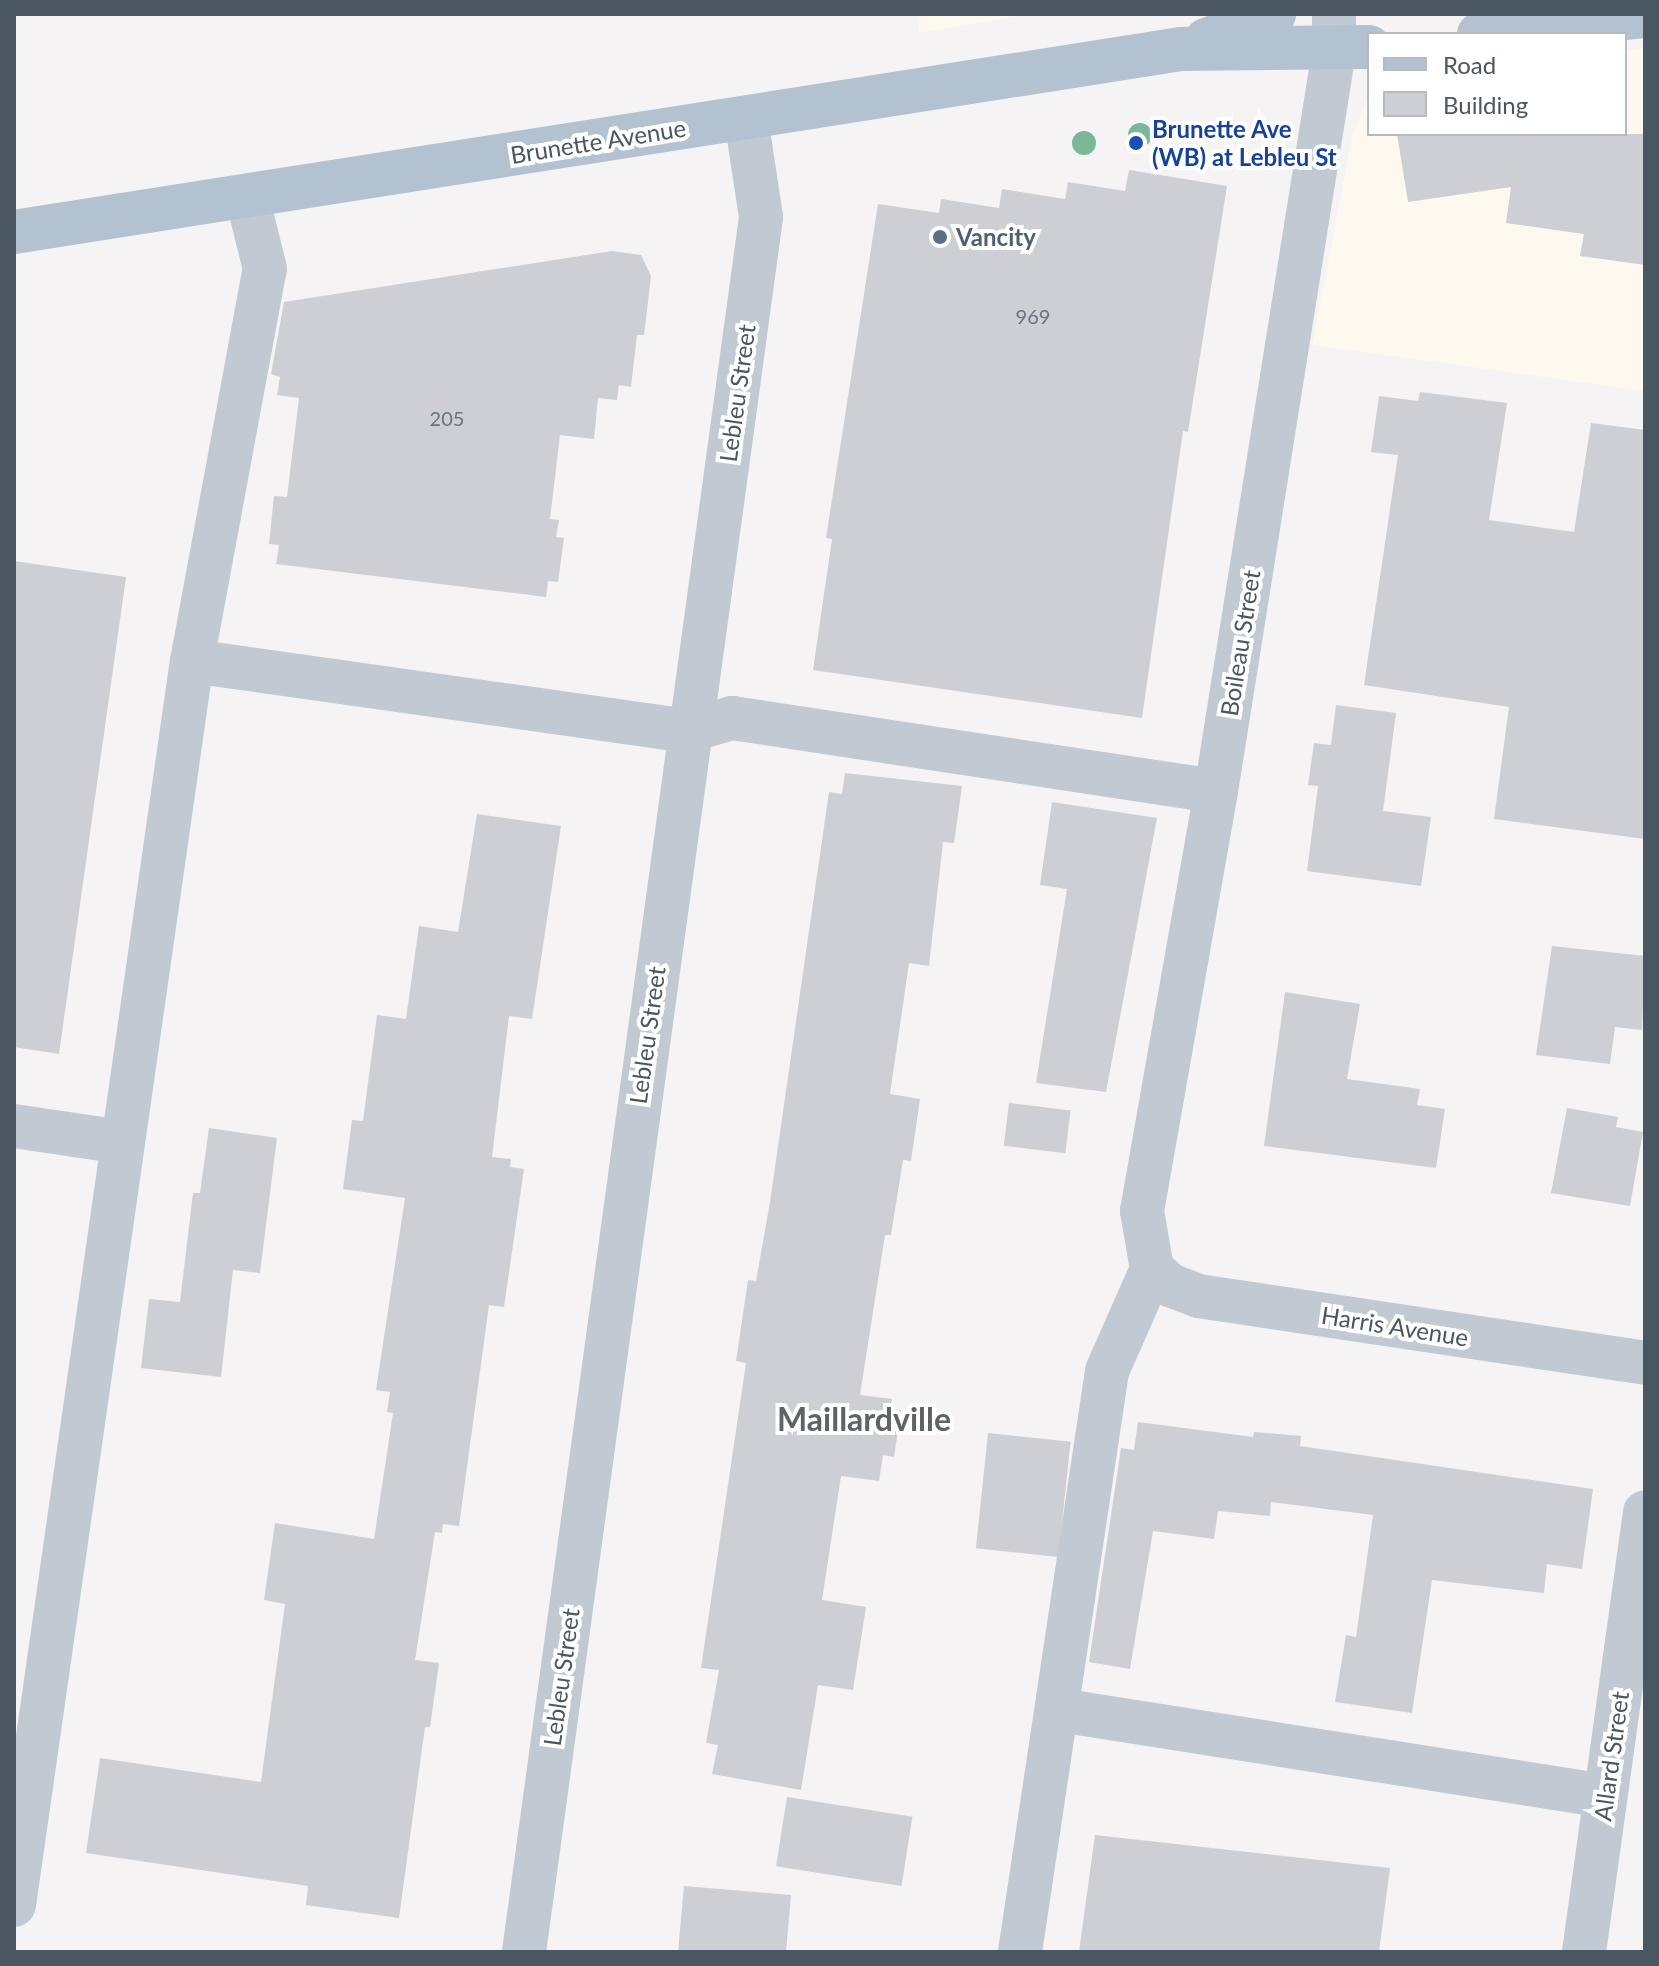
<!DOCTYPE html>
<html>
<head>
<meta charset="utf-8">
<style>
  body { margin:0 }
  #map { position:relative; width:1659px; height:1966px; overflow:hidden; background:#f5f3f3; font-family:Lato,sans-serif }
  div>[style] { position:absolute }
  .commercial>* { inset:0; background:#fdf9ef }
  .building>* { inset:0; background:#cdcfd5; transform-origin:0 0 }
  .minor>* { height:44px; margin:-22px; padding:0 22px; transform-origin:22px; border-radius:22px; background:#c1cad2 }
  .major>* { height:44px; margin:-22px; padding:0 22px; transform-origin:22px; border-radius:22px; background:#b3c2d1 }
  .trees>* { width:24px; height:24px; margin:-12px; border-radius:50%; background:#7bb799 }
  .dots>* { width:22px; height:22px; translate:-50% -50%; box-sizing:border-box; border:4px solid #fff; border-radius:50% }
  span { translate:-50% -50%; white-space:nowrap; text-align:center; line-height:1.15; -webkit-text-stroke:8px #fff; paint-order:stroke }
  .number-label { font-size:20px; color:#6b747e }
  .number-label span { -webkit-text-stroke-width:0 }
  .transit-label { font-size:24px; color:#164399; font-weight:700 }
  .left { translate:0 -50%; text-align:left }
  .street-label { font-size:24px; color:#4a5661 }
  .service-label { font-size:24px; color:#4e5e75; font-weight:700 }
  .district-label { font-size:32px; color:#5f6368; font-weight:700 }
  .frame { position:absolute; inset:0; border:16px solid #4a5661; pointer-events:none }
  .legend { position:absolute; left:1367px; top:32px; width:260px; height:104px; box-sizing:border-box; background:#fff; border:2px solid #b7bbc0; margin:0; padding:10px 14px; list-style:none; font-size:24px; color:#4a5661 }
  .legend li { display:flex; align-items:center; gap:16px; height:40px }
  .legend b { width:40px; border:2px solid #b7bbc0 }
</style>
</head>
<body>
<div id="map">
  <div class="commercial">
    <div style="clip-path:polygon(917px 14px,1032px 14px,920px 33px)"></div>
    <div style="clip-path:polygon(1645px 48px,1645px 391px,1312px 345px,1352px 137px,1369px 94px,1369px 134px,1625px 134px,1625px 50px)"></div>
  </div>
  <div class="building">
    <div style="clip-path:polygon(1397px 134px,1645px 134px,1645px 265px,1580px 256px,1584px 234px,1506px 223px,1511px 187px,1408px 202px)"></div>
    <div style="clip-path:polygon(1129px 170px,1227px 186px,1188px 432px,1183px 431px,1142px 718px,813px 670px,832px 539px,826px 538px,878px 204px,939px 213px,941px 199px,999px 208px,1002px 189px,1065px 199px,1068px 182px,1125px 191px)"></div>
    <div style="clip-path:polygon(612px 251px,641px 255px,651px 276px,644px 335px,637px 335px,631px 387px,619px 385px,617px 400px,598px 398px,594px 439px,560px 435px,550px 519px,559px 520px,556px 537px,564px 538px,558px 582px,548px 581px,546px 597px,276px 564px,279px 545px,269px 544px,274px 496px,287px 497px,299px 398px,277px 395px,280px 377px,271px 374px,284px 302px)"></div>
    <div style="clip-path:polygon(1420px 392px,1507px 403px,1489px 520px,1574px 532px,1591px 423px,1645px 430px,1645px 839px,1494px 819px,1509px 707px,1364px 685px,1398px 455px,1371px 452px,1379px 396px,1418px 401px)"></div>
    <div style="clip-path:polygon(14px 561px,126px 577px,59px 1054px,14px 1047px)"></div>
    <div style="clip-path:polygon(1336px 705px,1396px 713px,1383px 811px,1431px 817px,1421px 886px,1307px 871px,1318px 786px,1308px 785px,1314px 743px,1331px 745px)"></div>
    <div style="clip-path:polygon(845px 773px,962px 786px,954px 843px,943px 842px,929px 966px,909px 963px,890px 1094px,920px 1099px,911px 1161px,903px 1160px,891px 1235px,885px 1235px,860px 1395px,892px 1399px,890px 1409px,901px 1410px,894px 1457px,883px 1455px,879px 1481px,841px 1476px,822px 1600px,866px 1607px,853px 1690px,818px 1685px,801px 1790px,712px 1774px,718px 1745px,706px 1743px,719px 1670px,701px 1668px,746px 1363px,736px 1361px,748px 1280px,756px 1281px,770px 1202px,829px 792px,842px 794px)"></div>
    <div style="clip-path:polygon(1052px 802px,1157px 818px,1106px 1092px,1036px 1083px,1067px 889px,1040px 885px)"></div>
    <div style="clip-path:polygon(477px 814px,561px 826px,532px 1019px,509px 1016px,492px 1157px,511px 1159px,510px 1167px,524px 1169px,504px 1307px,489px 1305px,459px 1526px,443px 1524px,442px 1533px,435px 1532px,415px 1660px,439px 1663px,430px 1727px,425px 1727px,399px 1918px,306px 1905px,308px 1886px,86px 1853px,100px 1758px,261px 1782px,285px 1604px,264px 1600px,275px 1523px,374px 1539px,393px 1413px,387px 1412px,390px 1392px,376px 1390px,405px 1198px,343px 1189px,352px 1120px,363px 1121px,377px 1015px,406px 1019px,419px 926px,458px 932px)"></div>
    <div style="clip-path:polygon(1552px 946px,1645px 956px,1642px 1030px,1615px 1027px,1610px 1064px,1536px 1055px)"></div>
    <div style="clip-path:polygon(1285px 992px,1360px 1004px,1347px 1079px,1420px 1089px,1417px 1105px,1445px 1109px,1436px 1168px,1264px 1146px)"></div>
    <div style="left:1009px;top:1103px;width:62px;height:43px;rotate:7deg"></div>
    <div style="clip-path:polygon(1567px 1108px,1618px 1117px,1616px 1127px,1643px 1132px,1630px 1206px,1551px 1193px)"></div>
    <div style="clip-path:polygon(209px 1128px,277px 1138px,260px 1273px,233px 1270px,221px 1377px,141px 1368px,149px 1299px,180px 1302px,193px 1193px,200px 1193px)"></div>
    <div style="clip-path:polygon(1138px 1422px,1253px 1437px,1254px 1432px,1301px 1436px,1300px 1446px,1593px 1489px,1582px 1569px,1547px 1564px,1544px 1593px,1432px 1580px,1412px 1713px,1335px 1702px,1346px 1635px,1356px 1637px,1373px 1515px,1271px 1502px,1270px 1516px,1218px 1511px,1214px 1539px,1153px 1531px,1130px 1669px,1089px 1662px,1121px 1448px,1134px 1450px)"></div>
    <div style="left:988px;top:1433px;width:83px;height:116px;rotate:6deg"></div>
    <div style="left:787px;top:1797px;width:127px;height:70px;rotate:9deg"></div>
    <div style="clip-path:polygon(1095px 1835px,1390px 1868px,1379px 1952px,1079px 1952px)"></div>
    <div style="clip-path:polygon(684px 1886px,791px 1895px,786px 1952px,678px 1952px)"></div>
  </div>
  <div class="minor">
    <div style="left:192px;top:661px;width:399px;rotate:-79.5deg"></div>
    <div style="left:265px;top:269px;width:75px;rotate:-103.9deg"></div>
    <div style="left:14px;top:1126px;width:109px;rotate:8.4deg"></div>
    <div style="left:1152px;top:1269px;width:59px;rotate:-99.8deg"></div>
    <div style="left:1142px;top:1211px;width:426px;rotate:-80deg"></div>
    <div style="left:1216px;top:791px;width:749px;rotate:-80.94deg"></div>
    <div style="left:1334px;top:51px;width:37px;rotate:-90deg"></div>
    <div style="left:1152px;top:1269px;width:24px;rotate:42deg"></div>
    <div style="left:1170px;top:1285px;width:30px;rotate:21deg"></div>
    <div style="left:1198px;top:1296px;width:452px;rotate:8.5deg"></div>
    <div style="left:1059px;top:1710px;width:553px;rotate:8.95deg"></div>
    <div style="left:14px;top:1905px;width:1257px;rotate:-81.86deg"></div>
    <div style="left:192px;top:661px;width:501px;rotate:8.03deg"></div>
    <div style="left:688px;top:731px;width:46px;rotate:-16.5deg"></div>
    <div style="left:732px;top:718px;width:489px;rotate:8.6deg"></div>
    <div style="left:524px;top:1952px;width:1751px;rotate:-82.22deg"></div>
    <div style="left:761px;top:217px;width:100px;rotate:-98.6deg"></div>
    <div style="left:1020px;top:1952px;width:587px;rotate:-81.48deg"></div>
    <div style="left:1107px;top:1371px;width:111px;rotate:-66.2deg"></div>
    <div style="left:1584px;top:1952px;width:444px;rotate:-82.1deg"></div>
  </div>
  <div class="major">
    <div style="left:1479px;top:34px;width:167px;rotate:-6.2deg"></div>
    <div style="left:1206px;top:40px;width:73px;rotate:-20.9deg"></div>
    <div style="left:14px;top:232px;width:1181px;rotate:-8.91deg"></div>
    <div style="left:1181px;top:49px;width:188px;rotate:-0.6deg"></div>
  </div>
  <div class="trees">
    <div style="left:1140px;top:135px"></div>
    <div style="left:1084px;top:143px"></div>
  </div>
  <div class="dots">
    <div style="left:1136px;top:143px;background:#1a4fb4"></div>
    <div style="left:940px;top:237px;background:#5c6f8a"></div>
  </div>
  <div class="number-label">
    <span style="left:1033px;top:316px">969</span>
    <span style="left:447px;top:418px">205</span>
  </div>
  <div class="transit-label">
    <span class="left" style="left:1152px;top:143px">Brunette Ave<br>(WB) at Lebleu St</span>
  </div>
  <div class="street-label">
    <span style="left:598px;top:141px;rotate:-9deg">Brunette Avenue</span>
    <span style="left:737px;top:393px;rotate:-82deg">Lebleu Street</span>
    <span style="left:1240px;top:643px;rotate:-81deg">Boileau Street</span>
    <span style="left:647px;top:1035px;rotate:-82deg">Lebleu Street</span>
    <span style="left:1395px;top:1326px;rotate:9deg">Harris Avenue</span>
    <span style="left:561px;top:1677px;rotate:-82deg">Lebleu Street</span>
    <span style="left:1611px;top:1756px;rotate:-82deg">Allard Street</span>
  </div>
  <div class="service-label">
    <span class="left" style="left:956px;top:237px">Vancity</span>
  </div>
  <div class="district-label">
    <span style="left:864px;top:1419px">Maillardville</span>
  </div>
  <div class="frame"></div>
  <ul class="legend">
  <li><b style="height:10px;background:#b3c2d1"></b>Road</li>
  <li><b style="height:22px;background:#cdcfd5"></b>Building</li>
  </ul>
</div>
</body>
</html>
